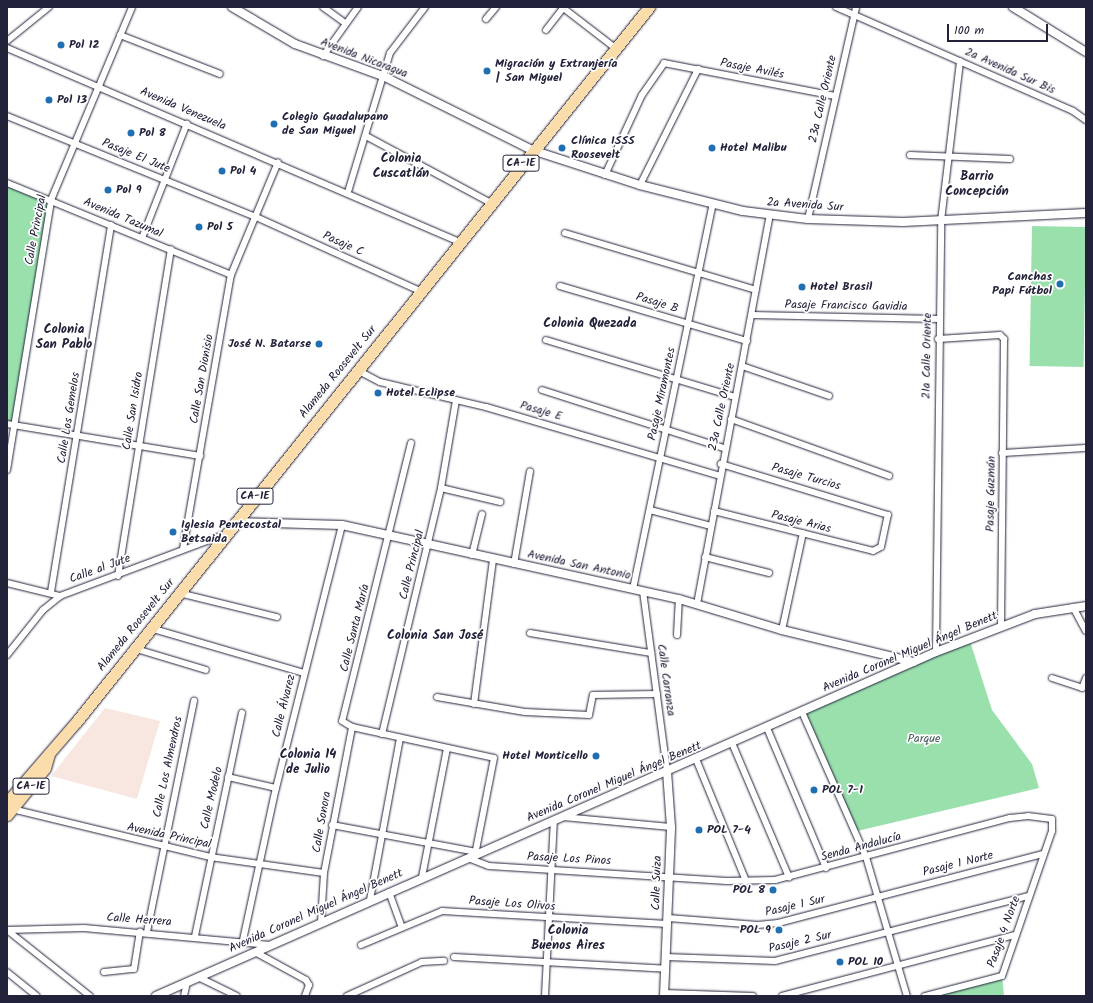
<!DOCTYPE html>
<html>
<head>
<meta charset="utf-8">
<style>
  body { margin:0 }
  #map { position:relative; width:1093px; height:1003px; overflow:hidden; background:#fff; font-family:Kalam,sans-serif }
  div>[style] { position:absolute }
  .built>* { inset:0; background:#f7e7e0 }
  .green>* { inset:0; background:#9ae0ad; transform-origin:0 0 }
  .roads { filter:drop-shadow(0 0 1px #22223b) drop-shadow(0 0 1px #22223b) }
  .street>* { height:6px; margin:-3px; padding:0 3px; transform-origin:3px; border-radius:3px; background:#fff }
  .secondary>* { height:8px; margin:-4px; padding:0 4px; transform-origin:4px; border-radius:4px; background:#fff }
  .highway>* { height:11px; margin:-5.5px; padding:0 5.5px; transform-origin:5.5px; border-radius:5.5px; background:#fbddab }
  .dots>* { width:11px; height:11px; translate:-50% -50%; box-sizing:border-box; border:2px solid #fff; border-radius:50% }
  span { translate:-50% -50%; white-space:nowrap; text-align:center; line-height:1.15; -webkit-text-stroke:3.5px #fff; paint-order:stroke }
  .shield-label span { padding:1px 3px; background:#fff; border:1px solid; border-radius:3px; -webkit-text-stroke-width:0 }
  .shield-label { font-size:11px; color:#22223b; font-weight:700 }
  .poi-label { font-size:12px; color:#22223b; font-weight:700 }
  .left { translate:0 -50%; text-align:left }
  .right { translate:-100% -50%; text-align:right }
  .street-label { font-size:12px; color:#22223b }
  .park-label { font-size:12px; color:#465b5d }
  .neighbourhood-label { font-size:13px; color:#22223b; font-weight:700 }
  .frame { position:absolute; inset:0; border:8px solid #22223b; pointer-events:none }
  .scale { position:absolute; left:947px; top:24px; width:101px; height:18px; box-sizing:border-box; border:2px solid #22223b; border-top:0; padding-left:5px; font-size:12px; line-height:14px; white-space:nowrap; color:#22223b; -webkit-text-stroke:3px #fff; paint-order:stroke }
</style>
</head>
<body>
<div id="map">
  <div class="built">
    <div style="clip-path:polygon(105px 708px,160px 721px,137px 799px,51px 776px)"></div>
  </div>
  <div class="green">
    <div style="clip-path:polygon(7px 183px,51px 200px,15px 426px,7px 424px)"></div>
    <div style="left:1032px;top:226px;width:54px;height:140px;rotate:1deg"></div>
    <div style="clip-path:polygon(969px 638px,992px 710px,1032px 764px,1039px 788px,853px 832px,802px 712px)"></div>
    <div style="clip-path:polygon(1002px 976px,1004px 996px,925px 996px)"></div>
  </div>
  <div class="roads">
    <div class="street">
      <div style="left:323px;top:7px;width:27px;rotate:36deg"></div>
      <div style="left:562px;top:7px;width:67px;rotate:37.7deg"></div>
      <div style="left:836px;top:7px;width:259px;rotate:23.7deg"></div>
      <div style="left:1073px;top:111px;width:16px;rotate:35deg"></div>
      <div style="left:486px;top:19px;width:16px;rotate:-50deg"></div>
      <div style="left:546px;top:30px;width:28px;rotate:-52deg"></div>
      <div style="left:120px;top:35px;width:107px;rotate:21.3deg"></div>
      <div style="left:7px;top:41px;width:54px;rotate:-39deg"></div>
      <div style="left:7px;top:48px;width:493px;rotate:23.2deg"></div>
      <div style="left:323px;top:56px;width:60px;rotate:-54.5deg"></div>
      <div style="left:7px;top:116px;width:269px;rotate:22.1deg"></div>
      <div style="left:256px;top:217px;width:180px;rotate:24.3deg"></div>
      <div style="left:366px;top:136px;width:142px;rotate:28.2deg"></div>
      <div style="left:910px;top:155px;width:100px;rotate:2.3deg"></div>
      <div style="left:605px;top:175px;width:88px;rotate:-65.2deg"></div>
      <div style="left:642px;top:95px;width:39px;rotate:-55deg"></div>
      <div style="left:664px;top:63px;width:174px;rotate:10.9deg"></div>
      <div style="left:7px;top:183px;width:242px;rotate:22.3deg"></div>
      <div style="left:640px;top:185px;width:130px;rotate:-63.4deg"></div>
      <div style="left:348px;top:192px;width:145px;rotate:-73.2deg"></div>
      <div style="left:390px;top:53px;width:58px;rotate:-52.7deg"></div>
      <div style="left:808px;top:219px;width:217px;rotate:-77.2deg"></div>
      <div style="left:565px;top:233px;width:199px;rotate:16.6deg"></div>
      <div style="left:142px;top:238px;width:123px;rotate:-68.6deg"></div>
      <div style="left:560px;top:286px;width:195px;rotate:16.4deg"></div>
      <div style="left:752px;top:315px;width:187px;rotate:1.2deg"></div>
      <div style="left:938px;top:339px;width:62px;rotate:-3.7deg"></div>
      <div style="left:1000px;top:335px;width:6px;rotate:45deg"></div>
      <div style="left:1004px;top:339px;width:286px;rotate:90.6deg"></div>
      <div style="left:546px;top:340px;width:197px;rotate:16.8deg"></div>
      <div style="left:742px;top:366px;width:92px;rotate:19deg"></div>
      <div style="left:357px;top:370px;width:26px;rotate:28deg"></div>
      <div style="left:380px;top:382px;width:109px;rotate:13.3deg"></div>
      <div style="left:486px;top:407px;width:244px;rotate:16.4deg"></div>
      <div style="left:542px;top:390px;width:191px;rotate:17.7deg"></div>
      <div style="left:731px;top:419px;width:168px;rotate:19.8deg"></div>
      <div style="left:7px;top:424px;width:196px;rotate:9.4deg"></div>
      <div style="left:411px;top:443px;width:286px;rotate:103.9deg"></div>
      <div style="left:342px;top:721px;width:12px;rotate:31deg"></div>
      <div style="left:352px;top:727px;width:145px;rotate:12.3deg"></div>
      <div style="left:494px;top:758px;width:99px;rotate:101.1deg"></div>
      <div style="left:1002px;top:453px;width:84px;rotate:-3.4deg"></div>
      <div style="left:7px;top:470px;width:274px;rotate:-80.7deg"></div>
      <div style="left:51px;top:200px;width:209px;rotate:-67.2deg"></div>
      <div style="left:441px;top:488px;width:61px;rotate:13.3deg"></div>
      <div style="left:650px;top:510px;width:63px;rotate:14.7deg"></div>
      <div style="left:714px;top:511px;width:164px;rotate:14.1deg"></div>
      <div style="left:873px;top:551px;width:9px;rotate:-27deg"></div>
      <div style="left:881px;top:547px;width:33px;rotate:-78deg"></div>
      <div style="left:888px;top:515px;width:175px;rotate:-163deg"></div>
      <div style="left:183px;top:549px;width:278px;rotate:-80.1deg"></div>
      <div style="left:231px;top:275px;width:122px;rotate:-67.4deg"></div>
      <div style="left:472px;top:555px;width:42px;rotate:-76.3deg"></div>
      <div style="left:705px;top:557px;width:66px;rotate:14deg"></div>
      <div style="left:514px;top:564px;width:94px;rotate:-80.2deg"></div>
      <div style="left:118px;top:576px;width:331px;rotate:-80.8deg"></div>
      <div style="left:7px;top:583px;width:55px;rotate:13.8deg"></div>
      <div style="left:633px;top:589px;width:393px;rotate:-78.3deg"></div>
      <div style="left:643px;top:591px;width:182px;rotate:82.4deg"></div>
      <div style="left:51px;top:592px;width:372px;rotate:-80.7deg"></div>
      <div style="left:179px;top:593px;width:101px;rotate:13.8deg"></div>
      <div style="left:697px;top:604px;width:396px;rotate:-79.4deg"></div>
      <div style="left:1073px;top:607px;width:27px;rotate:62deg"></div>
      <div style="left:150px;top:628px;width:160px;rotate:16.3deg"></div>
      <div style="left:782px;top:630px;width:99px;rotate:-77.8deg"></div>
      <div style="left:530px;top:633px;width:123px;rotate:9.4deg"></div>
      <div style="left:677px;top:635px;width:36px;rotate:-87deg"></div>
      <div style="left:133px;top:648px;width:76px;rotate:16.8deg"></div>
      <div style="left:936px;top:652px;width:431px;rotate:-89.3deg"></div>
      <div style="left:941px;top:221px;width:161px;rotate:-83.2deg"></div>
      <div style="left:7px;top:655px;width:58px;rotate:-51.3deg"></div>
      <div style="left:43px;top:610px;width:22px;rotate:-39deg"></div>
      <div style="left:60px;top:596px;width:174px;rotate:-20.5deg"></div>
      <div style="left:1052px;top:678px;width:32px;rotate:18deg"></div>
      <div style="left:1082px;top:688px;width:11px;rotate:-68deg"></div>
      <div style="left:437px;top:697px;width:89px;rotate:9.7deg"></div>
      <div style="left:525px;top:712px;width:64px;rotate:2.7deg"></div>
      <div style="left:589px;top:715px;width:20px;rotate:-79deg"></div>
      <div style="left:593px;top:695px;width:64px;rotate:-0.9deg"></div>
      <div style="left:474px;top:704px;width:145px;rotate:-82.5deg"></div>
      <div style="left:802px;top:712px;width:158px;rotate:66.2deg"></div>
      <div style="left:866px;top:857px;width:145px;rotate:73.6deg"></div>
      <div style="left:767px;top:728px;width:152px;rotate:67.1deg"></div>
      <div style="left:382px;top:734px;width:253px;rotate:-76.5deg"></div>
      <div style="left:441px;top:488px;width:89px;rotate:-80.3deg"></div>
      <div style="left:732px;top:743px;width:146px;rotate:67deg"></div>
      <div style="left:696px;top:759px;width:132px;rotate:67.7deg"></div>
      <div style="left:228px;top:777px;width:49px;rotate:12.9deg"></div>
      <div style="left:12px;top:809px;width:204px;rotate:13.6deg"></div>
      <div style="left:210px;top:857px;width:115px;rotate:8deg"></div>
      <div style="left:563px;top:817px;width:108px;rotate:5.3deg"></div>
      <div style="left:332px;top:825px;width:147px;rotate:10.6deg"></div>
      <div style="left:468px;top:858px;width:22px;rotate:21deg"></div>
      <div style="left:489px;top:866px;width:238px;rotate:3.6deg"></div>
      <div style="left:727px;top:881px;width:48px;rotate:-1.2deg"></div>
      <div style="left:775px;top:880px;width:243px;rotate:-14.8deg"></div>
      <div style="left:1010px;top:818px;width:18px;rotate:-6deg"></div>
      <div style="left:1028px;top:816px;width:24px;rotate:7deg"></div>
      <div style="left:1052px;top:819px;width:12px;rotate:90deg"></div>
      <div style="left:1052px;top:831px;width:153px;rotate:109deg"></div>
      <div style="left:1002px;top:976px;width:80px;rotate:165.4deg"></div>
      <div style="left:422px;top:877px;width:131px;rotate:-79deg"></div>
      <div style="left:389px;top:892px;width:37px;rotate:70deg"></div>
      <div style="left:370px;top:900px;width:165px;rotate:-79.5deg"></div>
      <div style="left:668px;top:918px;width:90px;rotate:4.4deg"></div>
      <div style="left:758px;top:925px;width:20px;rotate:-6deg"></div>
      <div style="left:778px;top:923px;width:274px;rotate:-14.6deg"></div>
      <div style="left:321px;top:922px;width:49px;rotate:-86.5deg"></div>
      <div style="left:324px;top:873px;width:149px;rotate:-79.1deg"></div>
      <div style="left:7px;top:930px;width:77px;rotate:-1.5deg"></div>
      <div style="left:84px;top:928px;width:187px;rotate:5.2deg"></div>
      <div style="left:7px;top:930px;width:106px;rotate:38.5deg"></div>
      <div style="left:147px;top:932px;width:236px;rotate:-78.5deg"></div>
      <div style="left:195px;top:936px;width:228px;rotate:-78.1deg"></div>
      <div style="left:243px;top:940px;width:156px;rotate:-77.8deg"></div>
      <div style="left:276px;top:788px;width:271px;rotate:-75.9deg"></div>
      <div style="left:361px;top:945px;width:88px;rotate:-22.8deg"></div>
      <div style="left:442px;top:911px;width:226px;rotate:3.3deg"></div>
      <div style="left:255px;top:952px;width:58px;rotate:28.8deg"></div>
      <div style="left:306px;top:980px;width:6px;rotate:59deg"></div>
      <div style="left:309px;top:985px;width:12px;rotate:110deg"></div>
      <div style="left:454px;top:957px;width:212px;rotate:3.2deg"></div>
      <div style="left:666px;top:957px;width:109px;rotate:2.1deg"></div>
      <div style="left:775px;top:961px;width:261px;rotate:-14.4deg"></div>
      <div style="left:7px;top:972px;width:38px;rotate:39deg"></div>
      <div style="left:104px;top:972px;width:30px;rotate:-6deg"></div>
      <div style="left:134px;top:969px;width:38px;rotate:-81deg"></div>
      <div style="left:198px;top:977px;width:43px;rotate:26deg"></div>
      <div style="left:664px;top:993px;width:89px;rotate:1.9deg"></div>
      <div style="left:184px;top:996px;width:14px;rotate:-78deg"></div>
      <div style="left:347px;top:996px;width:82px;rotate:-24.4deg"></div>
      <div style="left:422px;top:962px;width:22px;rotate:-3deg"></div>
      <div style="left:545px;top:996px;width:175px;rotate:-87.1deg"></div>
      <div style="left:782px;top:996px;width:240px;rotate:-14.7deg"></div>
    </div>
    <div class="secondary">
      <div style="left:232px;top:7px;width:73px;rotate:30.4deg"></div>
      <div style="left:295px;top:44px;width:94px;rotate:20deg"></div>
      <div style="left:383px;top:76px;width:166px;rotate:26.4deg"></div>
      <div style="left:532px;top:150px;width:114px;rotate:18deg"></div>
      <div style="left:640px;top:185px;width:106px;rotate:14.2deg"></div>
      <div style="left:743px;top:211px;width:65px;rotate:7deg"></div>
      <div style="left:808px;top:219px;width:95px;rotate:1.8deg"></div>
      <div style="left:903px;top:222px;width:183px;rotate:-2.8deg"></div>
      <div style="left:1013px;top:7px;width:86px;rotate:31.7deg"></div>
      <div style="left:235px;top:522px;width:107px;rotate:1.6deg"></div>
      <div style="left:342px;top:525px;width:345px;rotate:12.4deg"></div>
      <div style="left:679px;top:599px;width:108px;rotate:16.8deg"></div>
      <div style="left:782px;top:630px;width:135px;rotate:13.7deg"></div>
      <div style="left:156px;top:996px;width:852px;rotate:-23.8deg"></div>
      <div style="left:936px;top:652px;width:106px;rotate:-21deg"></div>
      <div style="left:1035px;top:614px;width:52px;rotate:-8.9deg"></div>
      <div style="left:664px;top:996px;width:169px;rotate:-87.6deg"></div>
      <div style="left:671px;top:827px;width:56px;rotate:-94.1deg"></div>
    </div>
    <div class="highway">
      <div style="left:7px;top:802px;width:107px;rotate:-49.2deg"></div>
      <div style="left:77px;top:721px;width:915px;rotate:-51.3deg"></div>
      <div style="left:7px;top:815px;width:60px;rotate:-51deg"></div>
      <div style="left:45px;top:768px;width:15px;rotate:-74deg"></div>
    </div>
  </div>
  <div class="dots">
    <div style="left:61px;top:45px;background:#1f6fb2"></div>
    <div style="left:487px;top:71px;background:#1f6fb2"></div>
    <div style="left:49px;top:100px;background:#1f6fb2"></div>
    <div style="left:274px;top:124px;background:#1f6fb2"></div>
    <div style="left:131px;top:133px;background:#1f6fb2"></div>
    <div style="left:562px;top:148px;background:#1f6fb2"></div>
    <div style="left:712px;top:148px;background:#1f6fb2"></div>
    <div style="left:222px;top:171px;background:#1f6fb2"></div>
    <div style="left:108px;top:190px;background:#1f6fb2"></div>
    <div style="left:199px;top:227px;background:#1f6fb2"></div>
    <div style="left:1060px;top:284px;background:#1f6fb2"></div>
    <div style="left:802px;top:287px;background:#1f6fb2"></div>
    <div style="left:319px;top:344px;background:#1f6fb2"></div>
    <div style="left:378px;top:393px;background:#1f6fb2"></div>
    <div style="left:173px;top:532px;background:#1f6fb2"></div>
    <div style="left:596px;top:756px;background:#1f6fb2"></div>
    <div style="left:814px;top:790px;background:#1f6fb2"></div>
    <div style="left:699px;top:830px;background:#1f6fb2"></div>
    <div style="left:773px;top:890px;background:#1f6fb2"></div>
    <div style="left:779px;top:930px;background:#1f6fb2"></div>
    <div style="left:840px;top:962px;background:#1f6fb2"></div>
  </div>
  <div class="shield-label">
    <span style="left:521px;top:163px">CA-1E</span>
    <span style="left:255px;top:496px">CA-1E</span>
    <span style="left:31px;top:786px">CA-1E</span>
  </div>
  <div class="poi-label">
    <span class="left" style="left:69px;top:45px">Pol 12</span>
    <span class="left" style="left:495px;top:71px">Migración y Extranjería<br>| San Miguel</span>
    <span class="left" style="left:57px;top:100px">Pol 13</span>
    <span class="left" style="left:282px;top:124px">Colegio Guadalupano<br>de San Miguel</span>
    <span class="left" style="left:139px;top:133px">Pol 8</span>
    <span class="left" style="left:571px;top:148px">Clínica ISSS<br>Roosevelt</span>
    <span class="left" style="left:720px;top:148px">Hotel Malibu</span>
    <span class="left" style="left:230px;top:171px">Pol 4</span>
    <span class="left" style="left:116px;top:190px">Pol 9</span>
    <span class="left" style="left:207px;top:227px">Pol 5</span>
    <span class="right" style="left:1052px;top:284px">Canchas<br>Papi Fútbol</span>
    <span class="left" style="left:810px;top:287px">Hotel Brasil</span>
    <span class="right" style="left:311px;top:344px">José N. Batarse</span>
    <span class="left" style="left:386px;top:393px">Hotel Eclipse</span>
    <span class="left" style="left:181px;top:532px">Iglesia Pentecostal<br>Betsaida</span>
    <span class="right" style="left:588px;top:756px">Hotel Monticello</span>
    <span class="left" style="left:822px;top:790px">POL 7-1</span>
    <span class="left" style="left:707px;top:830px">POL 7-4</span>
    <span class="right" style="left:765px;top:890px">POL 8</span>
    <span class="right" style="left:771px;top:930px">POL 9</span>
    <span class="left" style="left:848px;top:962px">POL 10</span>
  </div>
  <div class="street-label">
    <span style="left:364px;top:58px;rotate:21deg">Avenida Nicaragua</span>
    <span style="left:752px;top:69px;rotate:11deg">Pasaje Avilés</span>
    <span style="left:1010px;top:71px;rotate:24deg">2a Avenida Sur Bis</span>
    <span style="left:823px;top:99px;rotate:-77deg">23a Calle Oriente</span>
    <span style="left:183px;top:109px;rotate:23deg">Avenida Venezuela</span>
    <span style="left:136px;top:156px;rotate:22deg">Pasaje El Jute</span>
    <span style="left:805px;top:205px;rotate:4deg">2a Avenida Sur</span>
    <span style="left:123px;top:218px;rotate:23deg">Avenida Tazumal</span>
    <span style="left:36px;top:230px;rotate:-79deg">Calle Principal</span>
    <span style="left:343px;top:244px;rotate:24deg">Pasaje C</span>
    <span style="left:657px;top:303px;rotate:17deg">Pasaje B</span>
    <span style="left:846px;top:306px;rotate:1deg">Pasaje Francisco Gavidia</span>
    <span style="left:927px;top:356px;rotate:-89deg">21a Calle Oriente</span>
    <span style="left:338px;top:372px;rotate:-51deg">Alameda Roosevelt Sur</span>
    <span style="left:202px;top:379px;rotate:-80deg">Calle San Dionisio</span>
    <span style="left:662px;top:394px;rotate:-78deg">Pasaje Miramontes</span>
    <span style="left:722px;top:407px;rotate:-78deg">23a Calle Oriente</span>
    <span style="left:133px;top:411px;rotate:-81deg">Calle San Isidro</span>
    <span style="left:541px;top:411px;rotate:16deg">Pasaje E</span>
    <span style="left:69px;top:418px;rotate:-81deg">Calle Los Gemelos</span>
    <span style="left:806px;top:477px;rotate:16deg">Pasaje Turcios</span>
    <span style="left:991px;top:494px;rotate:-89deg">Pasaje Guzmán</span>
    <span style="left:801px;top:522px;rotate:14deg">Pasaje Arias</span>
    <span style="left:412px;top:565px;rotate:-76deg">Calle Principal</span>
    <span style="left:579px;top:565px;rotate:12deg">Avenida San Antonio</span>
    <span style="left:100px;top:569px;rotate:-20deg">Calle al Jute</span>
    <span style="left:136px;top:625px;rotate:-51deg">Alameda Roosevelt Sur</span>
    <span style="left:355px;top:628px;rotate:-76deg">Calle Santa María</span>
    <span style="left:910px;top:652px;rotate:-23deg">Avenida Coronel Miguel Ángel Benett</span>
    <span style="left:666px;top:680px;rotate:82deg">Calle Carranza</span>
    <span style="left:284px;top:706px;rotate:-76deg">Calle Álvarez</span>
    <span style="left:168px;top:767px;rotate:-78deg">Calle Los Almendros</span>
    <span style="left:614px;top:782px;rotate:-23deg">Avenida Coronel Miguel Ángel Benett</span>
    <span style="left:212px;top:798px;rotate:-77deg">Calle Modelo</span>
    <span style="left:322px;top:822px;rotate:-80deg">Calle Sonora</span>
    <span style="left:169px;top:836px;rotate:12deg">Avenida Principal</span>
    <span style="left:861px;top:847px;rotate:-15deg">Senda Andalucía</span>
    <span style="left:569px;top:859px;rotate:3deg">Pasaje Los Pinos</span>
    <span style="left:958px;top:864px;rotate:-14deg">Pasaje 1 Norte</span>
    <span style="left:657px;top:883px;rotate:-88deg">Calle Suiza</span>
    <span style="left:512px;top:904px;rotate:4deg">Pasaje Los Olivos</span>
    <span style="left:795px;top:906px;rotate:-13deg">Pasaje 1 Sur</span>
    <span style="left:316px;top:911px;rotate:-24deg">Avenida Coronel Miguel Ángel Benett</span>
    <span style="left:139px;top:920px;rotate:4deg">Calle Herrera</span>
    <span style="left:1004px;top:932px;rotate:-70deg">Pasaje 4 Norte</span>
    <span style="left:800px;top:942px;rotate:-13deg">Pasaje 2 Sur</span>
  </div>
  <div class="park-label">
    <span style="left:924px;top:739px">Parque</span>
  </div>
  <div class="neighbourhood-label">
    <span style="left:401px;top:167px">Colonia<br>Cuscatlán</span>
    <span style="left:977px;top:185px">Barrio<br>Concepción</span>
    <span style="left:590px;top:324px">Colonia Quezada</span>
    <span style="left:64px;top:338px">Colonia<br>San Pablo</span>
    <span style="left:435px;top:636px">Colonia San José</span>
    <span style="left:308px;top:763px">Colonia 14<br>de Julio</span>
    <span style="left:568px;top:939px">Colonia<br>Buenos Aires</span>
  </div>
  <div class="frame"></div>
  <div class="scale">100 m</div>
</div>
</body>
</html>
